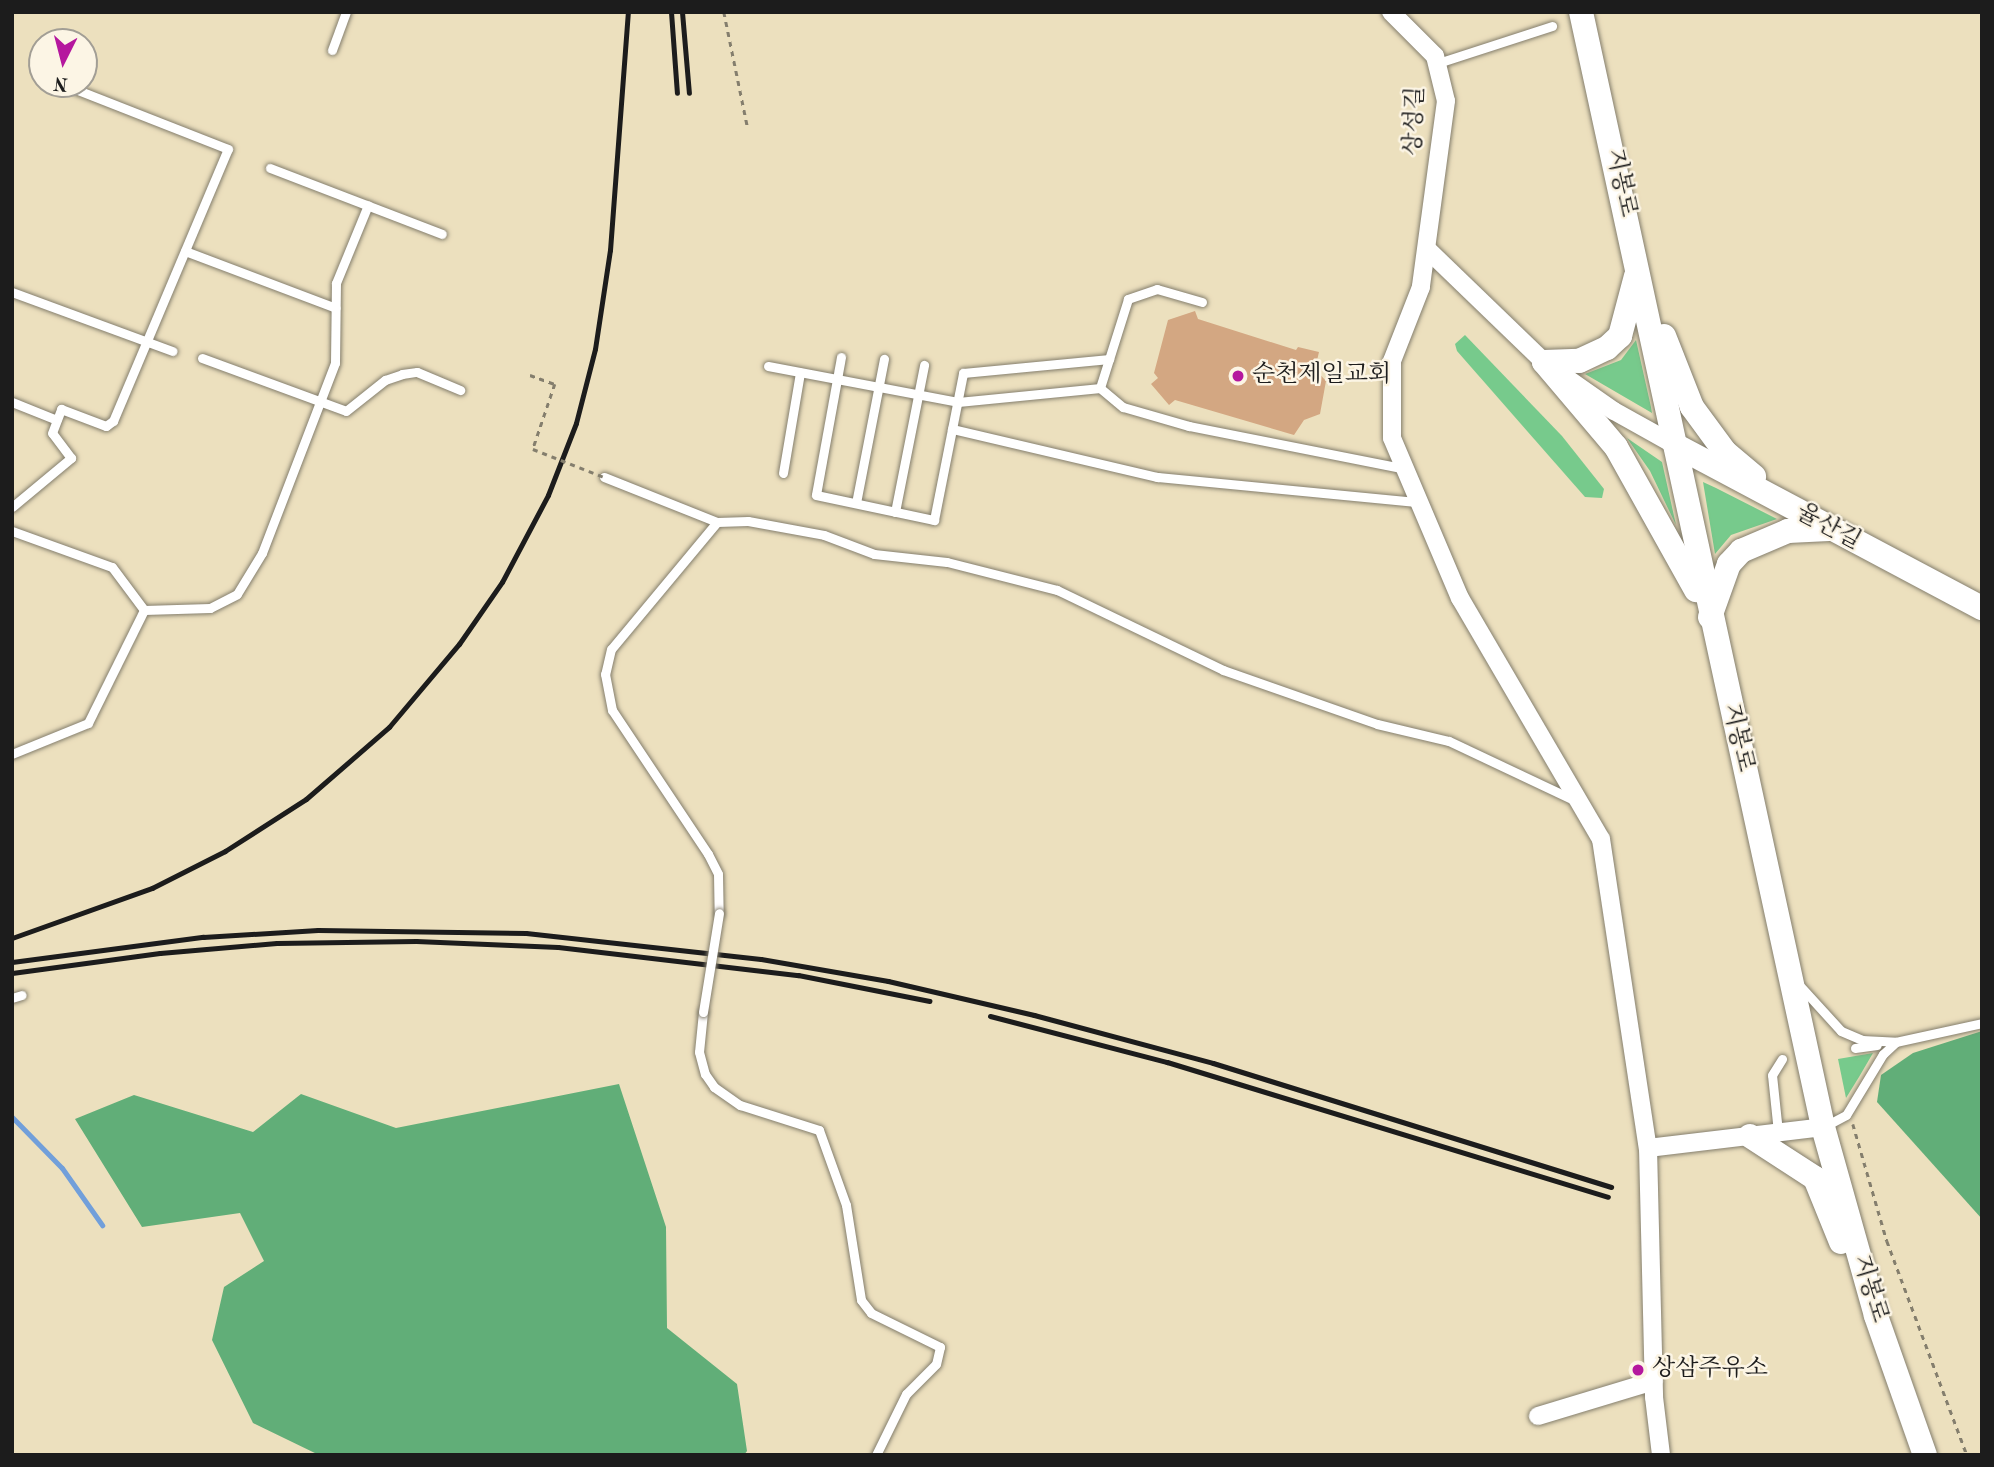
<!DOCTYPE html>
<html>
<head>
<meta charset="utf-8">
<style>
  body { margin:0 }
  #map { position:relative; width:1994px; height:1467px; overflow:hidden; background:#ece0be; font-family:"Old Standard TT","Noto Serif KR",serif }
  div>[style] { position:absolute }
  .green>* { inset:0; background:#77ca8c }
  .forest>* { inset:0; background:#61ae78 }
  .stream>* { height:5px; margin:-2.5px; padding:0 2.5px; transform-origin:2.5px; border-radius:2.5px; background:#719fda }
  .building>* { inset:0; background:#d3a782 }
  .path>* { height:2.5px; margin-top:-1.25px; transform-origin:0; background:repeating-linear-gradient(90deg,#847e6d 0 5px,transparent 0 10px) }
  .roads { filter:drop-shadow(0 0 2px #847e6d) drop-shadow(0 0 2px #847e6d) }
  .lane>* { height:9px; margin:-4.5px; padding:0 4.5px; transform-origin:4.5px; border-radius:4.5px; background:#fff }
  .street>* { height:18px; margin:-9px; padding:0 9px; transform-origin:9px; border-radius:9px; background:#fff }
  .secondary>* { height:24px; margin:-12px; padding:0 12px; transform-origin:12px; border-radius:12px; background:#fff }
  .rail>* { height:5px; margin:-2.5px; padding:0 2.5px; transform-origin:2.5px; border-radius:2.5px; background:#1c1c1c }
  .path-bridge>* { height:2.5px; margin-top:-1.25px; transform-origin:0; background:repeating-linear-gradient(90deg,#847e6d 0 5px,transparent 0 10px) }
  .bridges { filter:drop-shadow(0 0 2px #847e6d) drop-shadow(0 0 2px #847e6d) }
  .lane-bridge>* { height:9px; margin:-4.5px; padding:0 4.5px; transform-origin:4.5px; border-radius:4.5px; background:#fff }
  .dots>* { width:19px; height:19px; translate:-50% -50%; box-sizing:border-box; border:4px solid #fcf5e5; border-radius:50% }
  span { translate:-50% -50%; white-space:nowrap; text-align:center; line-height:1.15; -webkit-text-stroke:5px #fcf5e5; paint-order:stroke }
  .street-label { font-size:24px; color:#1c1c1c }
  .poi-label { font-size:24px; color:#1c1c1c }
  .left { translate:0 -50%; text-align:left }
  .frame { position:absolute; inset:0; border:14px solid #1c1c1c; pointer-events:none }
  .north { position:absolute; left:28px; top:28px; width:70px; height:70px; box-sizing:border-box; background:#fcf5e5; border:2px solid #a29e95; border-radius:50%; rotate:186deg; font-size:19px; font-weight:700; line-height:28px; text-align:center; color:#1c1c1c }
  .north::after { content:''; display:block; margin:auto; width:24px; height:32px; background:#b5179e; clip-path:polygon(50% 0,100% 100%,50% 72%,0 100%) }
</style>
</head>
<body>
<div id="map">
  <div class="green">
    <div style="clip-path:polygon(1465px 335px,1562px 436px,1604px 489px,1602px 498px,1585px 497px,1457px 351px,1455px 344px)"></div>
    <div style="clip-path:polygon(1636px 340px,1651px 407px,1652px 413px,1585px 374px,1621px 360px)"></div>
    <div style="clip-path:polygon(1627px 438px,1662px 462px,1676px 525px,1650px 471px)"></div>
    <div style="clip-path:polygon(1703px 482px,1716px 488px,1777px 519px,1731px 535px,1715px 554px)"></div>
    <div style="clip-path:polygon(1873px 1053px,1859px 1077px,1846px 1098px,1838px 1059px)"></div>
  </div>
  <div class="forest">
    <div style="clip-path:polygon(1982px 1031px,1982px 1219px,1877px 1102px,1881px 1075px,1913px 1053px)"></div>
    <div style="clip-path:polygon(619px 1084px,666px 1227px,667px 1328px,737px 1384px,747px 1451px,744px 1455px,319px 1455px,253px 1423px,212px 1340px,224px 1287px,264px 1261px,240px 1213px,142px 1227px,75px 1119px,134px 1095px,253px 1132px,301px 1094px,396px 1128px)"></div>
  </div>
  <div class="stream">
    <div style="left:12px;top:1117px;width:71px;rotate:45.6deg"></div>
    <div style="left:62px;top:1168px;width:70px;rotate:54.9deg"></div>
  </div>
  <div class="building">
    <div style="clip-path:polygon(1195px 311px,1198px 319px,1296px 350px,1298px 347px,1319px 352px,1315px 369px,1326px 381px,1320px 414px,1304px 420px,1294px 435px,1175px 400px,1169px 405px,1151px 384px,1158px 378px,1154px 373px,1168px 320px)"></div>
  </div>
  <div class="path">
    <div style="left:724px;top:12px;width:119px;rotate:78.4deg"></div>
    <div style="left:530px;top:375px;width:27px;rotate:20deg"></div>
    <div style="left:555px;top:384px;width:69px;rotate:108.7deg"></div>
    <div style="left:1853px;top:1124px;width:122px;rotate:73.8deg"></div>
    <div style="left:1887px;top:1241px;width:228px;rotate:69.5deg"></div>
  </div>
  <div class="roads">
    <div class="lane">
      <div style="left:332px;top:50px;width:40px;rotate:-69.8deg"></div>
      <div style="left:1438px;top:63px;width:120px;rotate:-18deg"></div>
      <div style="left:270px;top:168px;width:184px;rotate:21deg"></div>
      <div style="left:185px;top:251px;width:161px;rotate:20.7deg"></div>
      <div style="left:12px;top:292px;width:171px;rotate:20.2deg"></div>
      <div style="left:1202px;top:302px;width:47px;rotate:-163.9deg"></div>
      <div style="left:1157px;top:289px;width:31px;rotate:161deg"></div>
      <div style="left:1128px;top:299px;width:93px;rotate:107.5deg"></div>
      <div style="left:1100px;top:388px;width:30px;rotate:40deg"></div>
      <div style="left:1123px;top:407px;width:69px;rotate:16.1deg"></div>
      <div style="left:1189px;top:426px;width:217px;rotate:11.2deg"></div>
      <div style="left:841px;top:357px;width:140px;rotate:100.3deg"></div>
      <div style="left:816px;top:495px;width:121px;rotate:12deg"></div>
      <div style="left:934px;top:520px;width:150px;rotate:-78.8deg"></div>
      <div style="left:963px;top:373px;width:147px;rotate:-5.5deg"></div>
      <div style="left:202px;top:358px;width:153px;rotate:20.2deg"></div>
      <div style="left:346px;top:411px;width:50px;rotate:-38.5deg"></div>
      <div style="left:385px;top:380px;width:18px;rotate:-19deg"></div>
      <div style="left:402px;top:374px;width:15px;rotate:-8deg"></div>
      <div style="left:417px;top:372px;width:47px;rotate:22.7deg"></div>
      <div style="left:768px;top:366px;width:193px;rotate:10.7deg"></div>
      <div style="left:958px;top:402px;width:143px;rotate:-5.6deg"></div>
      <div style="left:12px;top:402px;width:48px;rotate:21.8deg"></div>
      <div style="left:952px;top:429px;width:211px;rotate:13.2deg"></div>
      <div style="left:1157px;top:477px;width:261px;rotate:5.5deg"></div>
      <div style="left:783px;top:473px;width:102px;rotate:-80.4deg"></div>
      <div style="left:604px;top:477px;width:122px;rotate:21.7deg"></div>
      <div style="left:717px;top:522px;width:31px;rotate:-2deg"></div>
      <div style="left:748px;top:521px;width:77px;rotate:10.4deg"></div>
      <div style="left:824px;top:535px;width:53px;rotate:20.8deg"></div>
      <div style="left:874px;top:554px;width:73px;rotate:6.3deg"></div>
      <div style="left:947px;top:562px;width:114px;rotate:14.3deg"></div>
      <div style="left:1057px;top:590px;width:184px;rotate:25.7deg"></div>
      <div style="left:1223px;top:670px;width:163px;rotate:19.3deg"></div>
      <div style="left:1377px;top:724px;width:74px;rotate:13.3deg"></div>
      <div style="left:1449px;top:741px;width:138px;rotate:25.3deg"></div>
      <div style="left:856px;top:503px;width:147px;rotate:-79deg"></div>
      <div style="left:12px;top:507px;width:77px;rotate:-39.7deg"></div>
      <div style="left:71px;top:458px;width:31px;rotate:-127deg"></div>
      <div style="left:52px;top:433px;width:26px;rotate:-69deg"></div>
      <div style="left:61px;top:409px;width:48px;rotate:20.7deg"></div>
      <div style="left:106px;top:426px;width:9px;rotate:-36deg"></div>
      <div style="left:113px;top:421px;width:295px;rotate:-67.1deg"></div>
      <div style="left:228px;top:149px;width:178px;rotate:-158.6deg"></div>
      <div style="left:895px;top:512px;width:150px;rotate:-78.8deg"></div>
      <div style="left:717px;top:522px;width:165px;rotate:129.8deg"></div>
      <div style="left:611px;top:649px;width:26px;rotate:103deg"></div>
      <div style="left:605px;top:674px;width:37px;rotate:79deg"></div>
      <div style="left:612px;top:710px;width:173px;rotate:56.3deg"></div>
      <div style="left:708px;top:854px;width:22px;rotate:63deg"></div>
      <div style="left:718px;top:874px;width:39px;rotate:89deg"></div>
      <div style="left:12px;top:531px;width:106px;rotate:19.8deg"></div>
      <div style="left:112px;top:567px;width:54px;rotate:53.3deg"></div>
      <div style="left:144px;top:610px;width:66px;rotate:-1.7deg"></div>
      <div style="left:210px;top:608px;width:30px;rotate:-27deg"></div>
      <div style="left:237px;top:594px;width:48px;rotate:-58.6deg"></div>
      <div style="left:262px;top:553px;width:204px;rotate:-69deg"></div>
      <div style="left:335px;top:363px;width:80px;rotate:-89.3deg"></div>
      <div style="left:336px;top:283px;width:84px;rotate:-67.7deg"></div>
      <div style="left:12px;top:754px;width:82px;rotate:-22.2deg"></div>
      <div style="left:88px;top:723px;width:126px;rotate:-63.6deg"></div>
      <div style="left:1801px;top:987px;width:59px;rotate:47.7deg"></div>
      <div style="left:1841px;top:1031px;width:23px;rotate:23deg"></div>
      <div style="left:1862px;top:1040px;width:34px;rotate:3deg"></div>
      <div style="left:1896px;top:1042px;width:18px;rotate:137deg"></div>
      <div style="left:1883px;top:1054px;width:71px;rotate:121.2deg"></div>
      <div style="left:1846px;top:1115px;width:24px;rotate:152deg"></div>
      <div style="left:12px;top:998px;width:10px;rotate:-17deg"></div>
      <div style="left:703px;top:1012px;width:40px;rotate:95.7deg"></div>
      <div style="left:699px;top:1052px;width:23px;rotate:75deg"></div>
      <div style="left:705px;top:1074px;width:16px;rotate:55deg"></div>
      <div style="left:714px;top:1087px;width:32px;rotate:35deg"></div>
      <div style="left:740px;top:1105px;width:83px;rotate:17.6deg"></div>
      <div style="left:819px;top:1130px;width:80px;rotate:70.2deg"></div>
      <div style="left:846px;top:1205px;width:96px;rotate:81deg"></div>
      <div style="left:861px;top:1300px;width:16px;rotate:52deg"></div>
      <div style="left:871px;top:1313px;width:77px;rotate:26.2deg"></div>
      <div style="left:940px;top:1347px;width:17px;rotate:103deg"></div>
      <div style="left:936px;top:1364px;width:42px;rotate:135deg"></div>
      <div style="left:906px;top:1394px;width:68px;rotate:116.2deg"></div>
      <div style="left:1891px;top:1043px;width:93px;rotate:-12.4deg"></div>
      <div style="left:1855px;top:1048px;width:22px;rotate:-8deg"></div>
      <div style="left:1778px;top:1132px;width:57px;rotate:-96deg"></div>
      <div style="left:1772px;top:1075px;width:19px;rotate:-58deg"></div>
    </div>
    <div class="street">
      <div style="left:1391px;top:12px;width:62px;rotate:45deg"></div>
      <div style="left:1435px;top:56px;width:46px;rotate:76.3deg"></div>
      <div style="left:1446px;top:101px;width:188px;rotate:97.7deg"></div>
      <div style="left:1421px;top:287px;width:79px;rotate:111.4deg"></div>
      <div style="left:1392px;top:361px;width:77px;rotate:90deg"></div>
      <div style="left:1392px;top:438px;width:174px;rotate:67deg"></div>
      <div style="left:1460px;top:598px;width:279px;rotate:59.7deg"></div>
      <div style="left:1601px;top:839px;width:313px;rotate:81.4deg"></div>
      <div style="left:1648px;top:1148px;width:249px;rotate:88.6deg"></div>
      <div style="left:1654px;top:1397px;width:58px;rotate:83.1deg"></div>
      <div style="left:1428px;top:250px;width:161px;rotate:44deg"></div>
      <div style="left:1544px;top:362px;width:85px;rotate:35deg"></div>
      <div style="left:1614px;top:411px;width:70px;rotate:29.1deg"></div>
      <div style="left:1648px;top:1148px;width:176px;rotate:-6.8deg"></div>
      <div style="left:1538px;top:1416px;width:121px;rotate:-16.8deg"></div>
    </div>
    <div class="secondary">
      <div style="left:1581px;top:12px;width:1141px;rotate:77.75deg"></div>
      <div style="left:1823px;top:1127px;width:196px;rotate:74.3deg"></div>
      <div style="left:1876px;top:1316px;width:147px;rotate:70.6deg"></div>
      <div style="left:1664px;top:336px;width:76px;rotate:68.5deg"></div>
      <div style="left:1692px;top:407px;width:56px;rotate:53.7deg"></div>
      <div style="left:1725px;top:452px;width:38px;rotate:40deg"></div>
      <div style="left:1544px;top:362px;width:111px;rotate:49.7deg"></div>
      <div style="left:1616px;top:447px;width:164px;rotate:60.8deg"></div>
      <div style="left:1544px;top:362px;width:35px;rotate:-2deg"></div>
      <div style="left:1579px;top:361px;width:31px;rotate:-25deg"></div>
      <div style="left:1607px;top:348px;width:18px;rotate:-43deg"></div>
      <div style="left:1620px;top:336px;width:62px;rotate:-75.1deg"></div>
      <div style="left:1675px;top:445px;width:348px;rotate:28deg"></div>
      <div style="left:1710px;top:617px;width:56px;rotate:-70.3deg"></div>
      <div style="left:1729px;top:564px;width:18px;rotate:-47deg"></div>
      <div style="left:1741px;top:551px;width:51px;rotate:-23.1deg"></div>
      <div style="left:1788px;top:531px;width:41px;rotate:-2.8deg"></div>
      <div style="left:1750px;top:1136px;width:77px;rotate:32.9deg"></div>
      <div style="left:1815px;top:1178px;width:69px;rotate:67.9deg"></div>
    </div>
  </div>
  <div class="rail">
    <div style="left:671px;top:12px;width:81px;rotate:85.8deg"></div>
    <div style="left:682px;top:12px;width:81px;rotate:85.1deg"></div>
    <div style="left:12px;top:938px;width:149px;rotate:-19.7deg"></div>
    <div style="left:152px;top:888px;width:82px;rotate:-26.9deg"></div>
    <div style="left:225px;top:851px;width:96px;rotate:-32.7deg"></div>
    <div style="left:306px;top:799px;width:110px;rotate:-40.9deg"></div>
    <div style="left:389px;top:727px;width:109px;rotate:-49.9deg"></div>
    <div style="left:459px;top:644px;width:75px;rotate:-55.3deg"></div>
    <div style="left:502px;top:582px;width:98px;rotate:-62.1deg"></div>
    <div style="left:548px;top:495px;width:77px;rotate:-68.7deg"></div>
    <div style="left:576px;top:423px;width:76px;rotate:-75.6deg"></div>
    <div style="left:595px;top:349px;width:100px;rotate:-81.4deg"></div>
    <div style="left:610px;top:250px;width:239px;rotate:-85.7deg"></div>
    <div style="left:12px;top:962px;width:193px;rotate:-7.5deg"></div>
    <div style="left:203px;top:937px;width:115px;rotate:-3.5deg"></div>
    <div style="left:318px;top:930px;width:208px;rotate:0.8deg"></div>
    <div style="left:526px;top:933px;width:236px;rotate:6.3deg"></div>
    <div style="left:761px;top:959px;width:129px;rotate:9.8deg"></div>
    <div style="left:888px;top:981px;width:150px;rotate:13.1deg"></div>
    <div style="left:1034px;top:1015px;width:185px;rotate:15deg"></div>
    <div style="left:1213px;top:1063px;width:417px;rotate:17.3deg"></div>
    <div style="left:12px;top:973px;width:149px;rotate:-7.7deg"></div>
    <div style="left:160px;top:953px;width:117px;rotate:-4.9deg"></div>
    <div style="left:277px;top:943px;width:139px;rotate:-0.8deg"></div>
    <div style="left:416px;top:941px;width:142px;rotate:2.4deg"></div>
    <div style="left:558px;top:947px;width:242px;rotate:6.7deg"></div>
    <div style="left:798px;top:975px;width:134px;rotate:11.2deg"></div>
    <div style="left:990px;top:1016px;width:183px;rotate:14.6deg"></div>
    <div style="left:1167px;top:1062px;width:461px;rotate:17deg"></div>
  </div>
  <div class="path-bridge">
    <div style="left:533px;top:449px;width:76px;rotate:21.5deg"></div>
  </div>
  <div class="bridges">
    <div class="lane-bridge">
      <div style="left:703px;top:1012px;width:100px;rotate:-80.8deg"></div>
    </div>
  </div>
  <div class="dots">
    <div style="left:1238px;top:376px;background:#b5179e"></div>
    <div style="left:1638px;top:1370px;background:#b5179e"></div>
  </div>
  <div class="street-label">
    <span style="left:1416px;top:121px;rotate:-88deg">상성길</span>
    <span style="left:1620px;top:183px;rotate:78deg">지봉로</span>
    <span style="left:1828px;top:528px;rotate:28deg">율산길</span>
    <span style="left:1737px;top:738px;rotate:77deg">지봉로</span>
    <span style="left:1869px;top:1289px;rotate:73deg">지봉로</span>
  </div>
  <div class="poi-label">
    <span class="left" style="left:1252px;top:376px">순천제일교회</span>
    <span class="left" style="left:1652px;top:1370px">상삼주유소</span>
  </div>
  <div class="frame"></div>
  <div class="north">N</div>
</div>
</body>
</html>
